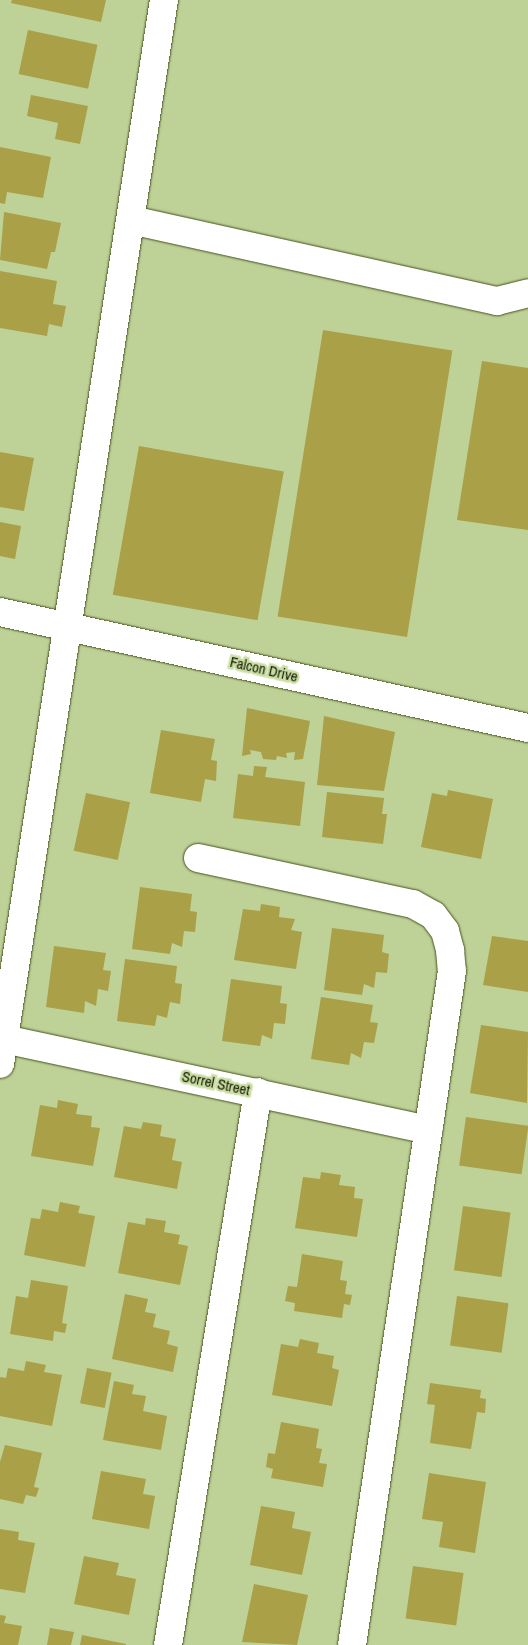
<!DOCTYPE html>
<html>
<head>
<meta charset="utf-8">
<style>
  body { margin:0 }
  #map { position:relative; width:528px; height:1645px; overflow:hidden; background:#bed197; font-family:"Archivo Narrow",sans-serif }
  div>[style] { position:absolute }
  .building>* { inset:0; background:#a9a047; transform-origin:0 0 }
  .roads { filter:drop-shadow(0 0 1px #45541e) drop-shadow(0 0 1px #45541e) }
  .minor>* { height:28px; margin:-14px; padding:0 14px; transform-origin:14px; border-radius:14px; background:#fff }
  span { translate:-50% -50%; white-space:nowrap; text-align:center; line-height:1.15; -webkit-text-stroke:5px #cadea3; paint-order:stroke }
  .street-label { font-size:15px; color:#151b05 }
</style>
</head>
<body>
<div id="map">
  <div class="building">
    <div style="clip-path:polygon(12px 0,106px 0,101px 22px,11px 3px)"></div>
    <div style="left:28px;top:30px;width:71px;height:45px;rotate:12deg"></div>
    <div style="clip-path:polygon(31px 95px,88px 106px,80px 144px,55px 139px,58px 123px,27px 116px)"></div>
    <div style="clip-path:polygon(0 147px,51px 157px,43px 198px,7px 192px,5px 204px,0 203px)"></div>
    <div style="clip-path:polygon(4px 212px,61px 223px,55px 252px,51px 252px,47px 269px,0 260px)"></div>
    <div style="clip-path:polygon(0 271px,57px 281px,53px 304px,66px 306px,62px 327px,49px 324px,47px 336px,0 328px)"></div>
    <div style="left:323px;top:330px;width:131px;height:290px;rotate:9deg"></div>
    <div style="clip-path:polygon(482px 361px,528px 368px,528px 530px,457px 520px)"></div>
    <div style="left:139px;top:446px;width:147px;height:151px;rotate:10deg"></div>
    <div style="clip-path:polygon(0 452px,34px 458px,24px 511px,0 507px)"></div>
    <div style="clip-path:polygon(0 522px,21px 526px,15px 559px,0 556px)"></div>
    <div style="clip-path:polygon(247px 708px,310px 721px,303px 759px,294px 760px,295px 752px,286px 753px,287px 758px,277px 756px,276px 760px,263px 759px,261px 752px,250px 750px,251px 754px,242px 756px)"></div>
    <div style="clip-path:polygon(324px 716px,395px 732px,384px 791px,317px 785px)"></div>
    <div style="clip-path:polygon(161px 730px,215px 739px,211px 760px,217px 761px,216px 781px,205px 779px,201px 802px,150px 793px)"></div>
    <div style="clip-path:polygon(254px 766px,267px 767px,265px 777px,305px 782px,300px 826px,233px 818px,238px 774px,253px 776px)"></div>
    <div style="clip-path:polygon(448px 790px,493px 799px,481px 859px,421px 847px,432px 793px,447px 796px)"></div>
    <div style="clip-path:polygon(327px 792px,384px 798px,382px 814px,387px 814px,383px 844px,322px 837px)"></div>
    <div style="left:86px;top:793px;width:45px;height:59px;rotate:12deg"></div>
    <div style="clip-path:polygon(140px 887px,192px 894px,190px 911px,197px 912px,195px 932px,184px 931px,182px 947px,172px 943px,170px 954px,132px 949px)"></div>
    <div style="clip-path:polygon(261px 904px,280px 907px,279px 917px,295px 919px,291px 930px,302px 932px,296px 969px,234px 960px,243px 909px,260px 911px)"></div>
    <div style="clip-path:polygon(332px 928px,384px 935px,382px 952px,389px 954px,387px 973px,376px 972px,374px 988px,364px 984px,362px 995px,324px 990px)"></div>
    <div style="clip-path:polygon(492px 936px,528px 941px,528px 992px,483px 985px)"></div>
    <div style="clip-path:polygon(54px 946px,106px 953px,103px 970px,111px 971px,108px 991px,98px 989px,96px 1006px,85px 1001px,84px 1013px,46px 1007px)"></div>
    <div style="clip-path:polygon(125px 959px,177px 966px,175px 983px,182px 984px,180px 1004px,170px 1002px,167px 1018px,157px 1015px,155px 1026px,117px 1021px)"></div>
    <div style="clip-path:polygon(231px 979px,282px 986px,280px 1003px,287px 1004px,285px 1024px,274px 1023px,272px 1039px,262px 1035px,260px 1046px,222px 1041px)"></div>
    <div style="clip-path:polygon(321px 997px,373px 1005px,370px 1022px,378px 1023px,374px 1043px,364px 1042px,361px 1058px,351px 1053px,349px 1065px,311px 1059px)"></div>
    <div style="clip-path:polygon(481px 1025px,528px 1032px,527px 1103px,470px 1093px)"></div>
    <div style="clip-path:polygon(58px 1100px,78px 1104px,76px 1114px,92px 1116px,91px 1127px,100px 1128px,93px 1166px,31px 1156px,40px 1105px,57px 1108px)"></div>
    <div style="left:466px;top:1117px;width:63px;height:49px;rotate:8deg"></div>
    <div style="clip-path:polygon(143px 1122px,162px 1125px,160px 1136px,176px 1139px,172px 1160px,182px 1162px,177px 1189px,114px 1177px,124px 1126px,141px 1129px)"></div>
    <div style="clip-path:polygon(321px 1172px,341px 1175px,339px 1185px,355px 1187px,354px 1198px,363px 1199px,357px 1237px,295px 1228px,303px 1177px,320px 1179px)"></div>
    <div style="clip-path:polygon(60px 1202px,80px 1206px,78px 1213px,95px 1216px,85px 1267px,24px 1255px,31px 1218px,40px 1219px,42px 1209px,58px 1212px)"></div>
    <div style="left:463px;top:1206px;width:48px;height:65px;rotate:8deg"></div>
    <div style="clip-path:polygon(146px 1218px,166px 1221px,164px 1232px,180px 1235px,178px 1244px,188px 1246px,180px 1285px,118px 1273px,128px 1222px,145px 1225px)"></div>
    <div style="clip-path:polygon(302px 1254px,343px 1261px,340px 1280px,347px 1281px,345px 1294px,352px 1295px,350px 1305px,344px 1304px,342px 1318px,294px 1311px,295px 1303px,285px 1301px,288px 1286px,297px 1287px)"></div>
    <div style="clip-path:polygon(31px 1280px,68px 1286px,62px 1323px,67px 1324px,65px 1333px,54px 1331px,53px 1341px,10px 1334px,16px 1296px,28px 1298px)"></div>
    <div style="clip-path:polygon(125px 1294px,148px 1299px,145px 1312px,156px 1314px,153px 1327px,170px 1331px,167px 1344px,178px 1347px,173px 1372px,112px 1359px)"></div>
    <div style="left:457px;top:1296px;width:52px;height:50px;rotate:8deg"></div>
    <div style="clip-path:polygon(300px 1339px,319px 1343px,317px 1353px,334px 1356px,332px 1368px,339px 1370px,332px 1406px,272px 1395px,281px 1344px,298px 1347px)"></div>
    <div style="clip-path:polygon(26px 1361px,46px 1365px,44px 1372px,62px 1375px,52px 1426px,0 1416px,0 1377px,6px 1378px,8px 1368px,24px 1371px)"></div>
    <div style="left:87px;top:1368px;width:25px;height:36px;rotate:11deg"></div>
    <div style="clip-path:polygon(114px 1381px,134px 1385px,132px 1394px,146px 1396px,143px 1411px,167px 1416px,161px 1450px,103px 1440px)"></div>
    <div style="clip-path:polygon(430px 1383px,481px 1390px,480px 1398px,486px 1399px,485px 1413px,477px 1412px,471px 1449px,430px 1443px,435px 1405px,427px 1404px)"></div>
    <div style="clip-path:polygon(281px 1422px,319px 1429px,316px 1448px,322px 1449px,319px 1463px,327px 1464px,323px 1487px,271px 1478px,273px 1469px,266px 1467px,268px 1453px,275px 1454px)"></div>
    <div style="clip-path:polygon(5px 1445px,42px 1453px,34px 1487px,39px 1488px,36px 1497px,26px 1495px,23px 1504px,0 1499px,0 1462px)"></div>
    <div style="clip-path:polygon(101px 1471px,146px 1479px,143px 1494px,155px 1496px,149px 1529px,92px 1519px)"></div>
    <div style="clip-path:polygon(429px 1473px,486px 1482px,475px 1553px,439px 1547px,443px 1522px,422px 1519px)"></div>
    <div style="clip-path:polygon(261px 1506px,295px 1512px,292px 1528px,311px 1532px,302px 1575px,250px 1565px)"></div>
    <div style="clip-path:polygon(0 1529px,19px 1532px,18px 1540px,35px 1543px,25px 1593px,0 1589px)"></div>
    <div style="clip-path:polygon(84px 1556px,119px 1563px,116px 1575px,136px 1579px,129px 1615px,74px 1604px)"></div>
    <div style="left:413px;top:1566px;width:51px;height:53px;rotate:8deg"></div>
    <div style="clip-path:polygon(254px 1584px,308px 1595px,297px 1645px,242px 1642px)"></div>
    <div style="clip-path:polygon(0 1615px,6px 1616px,4px 1623px,22px 1626px,18px 1645px,0 1645px)"></div>
    <div style="clip-path:polygon(50px 1628px,74px 1632px,71px 1645px,47px 1645px)"></div>
    <div style="clip-path:polygon(82px 1635px,126px 1644px,126px 1645px,80px 1645px)"></div>
  </div>
  <div class="roads">
    <div class="minor">
      <div style="left:131px;top:220px;width:375px;rotate:12.5deg"></div>
      <div style="left:497px;top:301px;width:32px;rotate:-14deg"></div>
      <div style="left:0;top:612px;width:541px;rotate:12.39deg"></div>
      <div style="left:198px;top:858px;width:220px;rotate:12.1deg"></div>
      <div style="left:413px;top:904px;width:23px;rotate:29deg"></div>
      <div style="left:433px;top:915px;width:20px;rotate:53deg"></div>
      <div style="left:445px;top:931px;width:20px;rotate:75deg"></div>
      <div style="left:450px;top:950px;width:21px;rotate:85deg"></div>
      <div style="left:452px;top:971px;width:681px;rotate:98.44deg"></div>
      <div style="left:4px;top:1039px;width:434px;rotate:12.1deg"></div>
      <div style="left:0;top:1064px;width:1077px;rotate:-81.24deg"></div>
      <div style="left:168px;top:1645px;width:560px;rotate:-80.76deg"></div>
    </div>
  </div>
  <div class="street-label">
    <span style="left:264px;top:669px;rotate:13deg">Falcon Drive</span>
    <span style="left:216px;top:1083px;rotate:12deg">Sorrel Street</span>
  </div>
</div>
</body>
</html>
